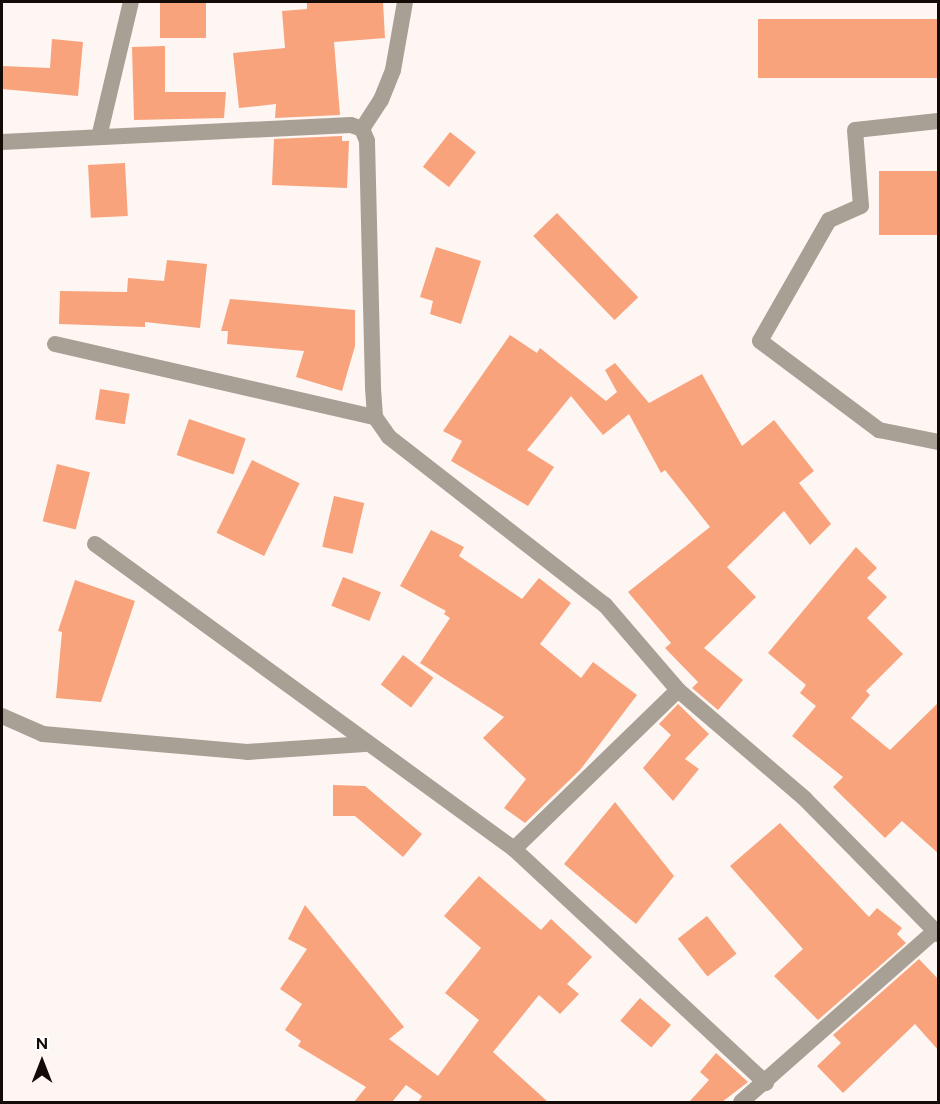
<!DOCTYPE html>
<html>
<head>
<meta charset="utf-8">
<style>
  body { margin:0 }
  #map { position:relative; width:940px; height:1104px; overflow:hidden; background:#fdf6f3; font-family:Figtree,sans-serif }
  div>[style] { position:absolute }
  .building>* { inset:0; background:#f8a37b; transform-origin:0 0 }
  .minor>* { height:16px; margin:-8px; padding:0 8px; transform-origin:8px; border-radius:8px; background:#a9a095 }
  span { translate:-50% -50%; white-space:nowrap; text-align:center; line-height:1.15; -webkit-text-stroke:4.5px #fff; paint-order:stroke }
  .frame { position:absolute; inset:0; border:3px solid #140a06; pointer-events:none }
  .north { position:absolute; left:12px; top:1032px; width:60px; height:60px; -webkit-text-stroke:4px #fff; paint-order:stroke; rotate:0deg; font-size:16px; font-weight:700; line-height:24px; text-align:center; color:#140a06 }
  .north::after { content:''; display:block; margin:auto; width:21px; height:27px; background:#140a06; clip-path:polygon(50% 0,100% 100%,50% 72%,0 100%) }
</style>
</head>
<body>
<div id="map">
  <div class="building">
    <div style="left:160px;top:2px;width:46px;height:36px"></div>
    <div style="clip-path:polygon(307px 2px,383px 2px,385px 38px,334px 42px,340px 115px,275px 118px,276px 104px,239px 108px,233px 53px,285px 48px,282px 11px,307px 9px)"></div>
    <div style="left:758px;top:19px;width:181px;height:59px"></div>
    <div style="clip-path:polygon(52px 39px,83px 42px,78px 96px,2px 89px,2px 66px,50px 68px)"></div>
    <div style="clip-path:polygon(165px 46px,165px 92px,226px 92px,224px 118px,134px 120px,132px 47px)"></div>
    <div style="left:450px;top:132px;width:33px;height:44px;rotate:38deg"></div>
    <div style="clip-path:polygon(342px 136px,342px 141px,349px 141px,347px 188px,272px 185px,274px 139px)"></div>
    <div style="left:125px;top:163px;width:53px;height:37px;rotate:87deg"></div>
    <div style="left:879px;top:171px;width:60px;height:64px"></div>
    <div style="left:557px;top:213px;width:117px;height:33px;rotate:46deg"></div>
    <div style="clip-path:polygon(436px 247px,481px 261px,461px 324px,430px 314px,433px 301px,420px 297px)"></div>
    <div style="clip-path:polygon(167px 260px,207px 264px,200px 328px,145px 322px,145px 327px,59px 324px,60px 291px,127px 292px,128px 278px,164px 281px)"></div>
    <div style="clip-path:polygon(230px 299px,355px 310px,355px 346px,342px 391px,296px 377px,304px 351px,227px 344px,228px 331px,221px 331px)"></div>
    <div style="clip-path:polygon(510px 335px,537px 353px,540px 348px,606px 401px,617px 392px,605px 370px,615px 363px,649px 403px,702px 374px,742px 446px,774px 420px,814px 471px,799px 483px,831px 524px,810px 545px,784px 511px,727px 567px,756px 597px,704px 648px,743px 680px,718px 710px,692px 688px,698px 682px,665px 648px,671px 643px,628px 592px,710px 527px,665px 470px,661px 473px,629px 414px,603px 435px,571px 396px,527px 450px,554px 467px,528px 506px,451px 461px,462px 441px,443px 431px)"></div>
    <div style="left:100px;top:389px;width:30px;height:31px;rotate:9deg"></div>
    <div style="left:189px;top:419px;width:60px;height:38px;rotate:19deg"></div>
    <div style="left:252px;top:460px;width:53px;height:81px;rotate:26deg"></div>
    <div style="left:57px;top:464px;width:34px;height:59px;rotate:14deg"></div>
    <div style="left:334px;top:496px;width:31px;height:52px;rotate:13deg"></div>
    <div style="clip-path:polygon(431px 530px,464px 547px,459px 556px,522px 599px,539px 578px,571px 603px,540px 644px,581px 678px,593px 662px,637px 695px,580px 770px,525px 823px,504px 808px,526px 779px,483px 738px,504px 717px,420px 663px,450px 618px,444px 614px,446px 611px,400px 586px)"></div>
    <div style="clip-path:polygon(856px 547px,877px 568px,867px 578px,887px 597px,867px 618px,903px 654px,866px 691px,870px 695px,851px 718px,890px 750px,939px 702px,939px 854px,902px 821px,885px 838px,833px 787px,843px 777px,792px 736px,816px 706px,800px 693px,806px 685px,768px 653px)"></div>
    <div style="left:343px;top:577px;width:41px;height:31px;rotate:22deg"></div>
    <div style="clip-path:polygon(75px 580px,135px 601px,101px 702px,56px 698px,62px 632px,58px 631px)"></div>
    <div style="left:403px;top:655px;width:38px;height:37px;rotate:37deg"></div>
    <div style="clip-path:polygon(678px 704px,709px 734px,685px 759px,699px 769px,673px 801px,643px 768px,671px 735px,659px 724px)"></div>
    <div style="clip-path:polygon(333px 785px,365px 786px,422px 834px,403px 857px,355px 816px,333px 816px)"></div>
    <div style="clip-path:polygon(615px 802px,674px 876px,636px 924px,564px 864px)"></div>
    <div style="clip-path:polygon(780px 823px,869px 917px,877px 908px,902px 928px,897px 934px,906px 943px,818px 1020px,774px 976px,803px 949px,730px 866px)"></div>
    <div style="clip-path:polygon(479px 876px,541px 930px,551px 919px,592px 957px,567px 984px,579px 994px,560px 1014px,539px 995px,493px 1052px,548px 1102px,418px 1102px,422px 1096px,406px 1085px,392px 1102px,354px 1102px,366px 1087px,298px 1046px,301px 1041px,285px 1030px,302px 1004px,280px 989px,307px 949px,288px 939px,305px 905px,404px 1027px,389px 1039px,438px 1076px,479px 1020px,445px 993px,481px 948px,444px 916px)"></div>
    <div style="left:707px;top:916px;width:48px;height:37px;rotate:52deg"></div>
    <div style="clip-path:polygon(919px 959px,939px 980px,939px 1051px,915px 1024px,843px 1093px,817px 1066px,841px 1043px,833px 1035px)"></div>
    <div style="left:640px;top:998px;width:41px;height:30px;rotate:41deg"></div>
    <div style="clip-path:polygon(716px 1053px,748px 1082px,722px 1102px,689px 1102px,709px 1080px,700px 1072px)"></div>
  </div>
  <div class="minor">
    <div style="left:938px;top:121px;width:83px;rotate:173.8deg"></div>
    <div style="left:855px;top:130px;width:76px;rotate:85.5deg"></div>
    <div style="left:861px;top:206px;width:35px;rotate:156deg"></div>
    <div style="left:829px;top:220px;width:139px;rotate:119.7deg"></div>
    <div style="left:760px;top:341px;width:149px;rotate:36.8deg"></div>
    <div style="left:879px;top:430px;width:60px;rotate:11.5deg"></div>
    <div style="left:362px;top:129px;width:35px;rotate:-57deg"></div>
    <div style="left:381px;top:100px;width:32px;rotate:-68deg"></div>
    <div style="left:393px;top:70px;width:69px;rotate:-80deg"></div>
    <div style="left:99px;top:137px;width:139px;rotate:-76.7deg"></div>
    <div style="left:2px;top:142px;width:349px;rotate:-2.8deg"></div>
    <div style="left:351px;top:125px;width:12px;rotate:20deg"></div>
    <div style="left:362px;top:129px;width:13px;rotate:67deg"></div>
    <div style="left:367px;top:141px;width:247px;rotate:88.6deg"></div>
    <div style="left:373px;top:388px;width:29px;rotate:86deg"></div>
    <div style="left:375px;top:417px;width:24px;rotate:55deg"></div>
    <div style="left:389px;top:437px;width:274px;rotate:37.9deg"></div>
    <div style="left:605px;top:605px;width:112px;rotate:49.3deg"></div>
    <div style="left:678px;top:690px;width:167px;rotate:40.6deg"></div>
    <div style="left:805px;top:799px;width:190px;rotate:45.4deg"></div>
    <div style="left:55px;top:344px;width:328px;rotate:12.9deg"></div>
    <div style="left:95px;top:544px;width:518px;rotate:36.05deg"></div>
    <div style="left:514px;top:849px;width:344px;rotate:42.9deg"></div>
    <div style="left:2px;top:716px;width:45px;rotate:23.7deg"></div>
    <div style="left:43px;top:734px;width:205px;rotate:5deg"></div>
    <div style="left:247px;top:752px;width:118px;rotate:-3.9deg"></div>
    <div style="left:514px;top:849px;width:228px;rotate:-44.1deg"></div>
    <div style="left:741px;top:1102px;width:259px;rotate:-41.4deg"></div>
  </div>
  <div class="frame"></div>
  <div class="north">N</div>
</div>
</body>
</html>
